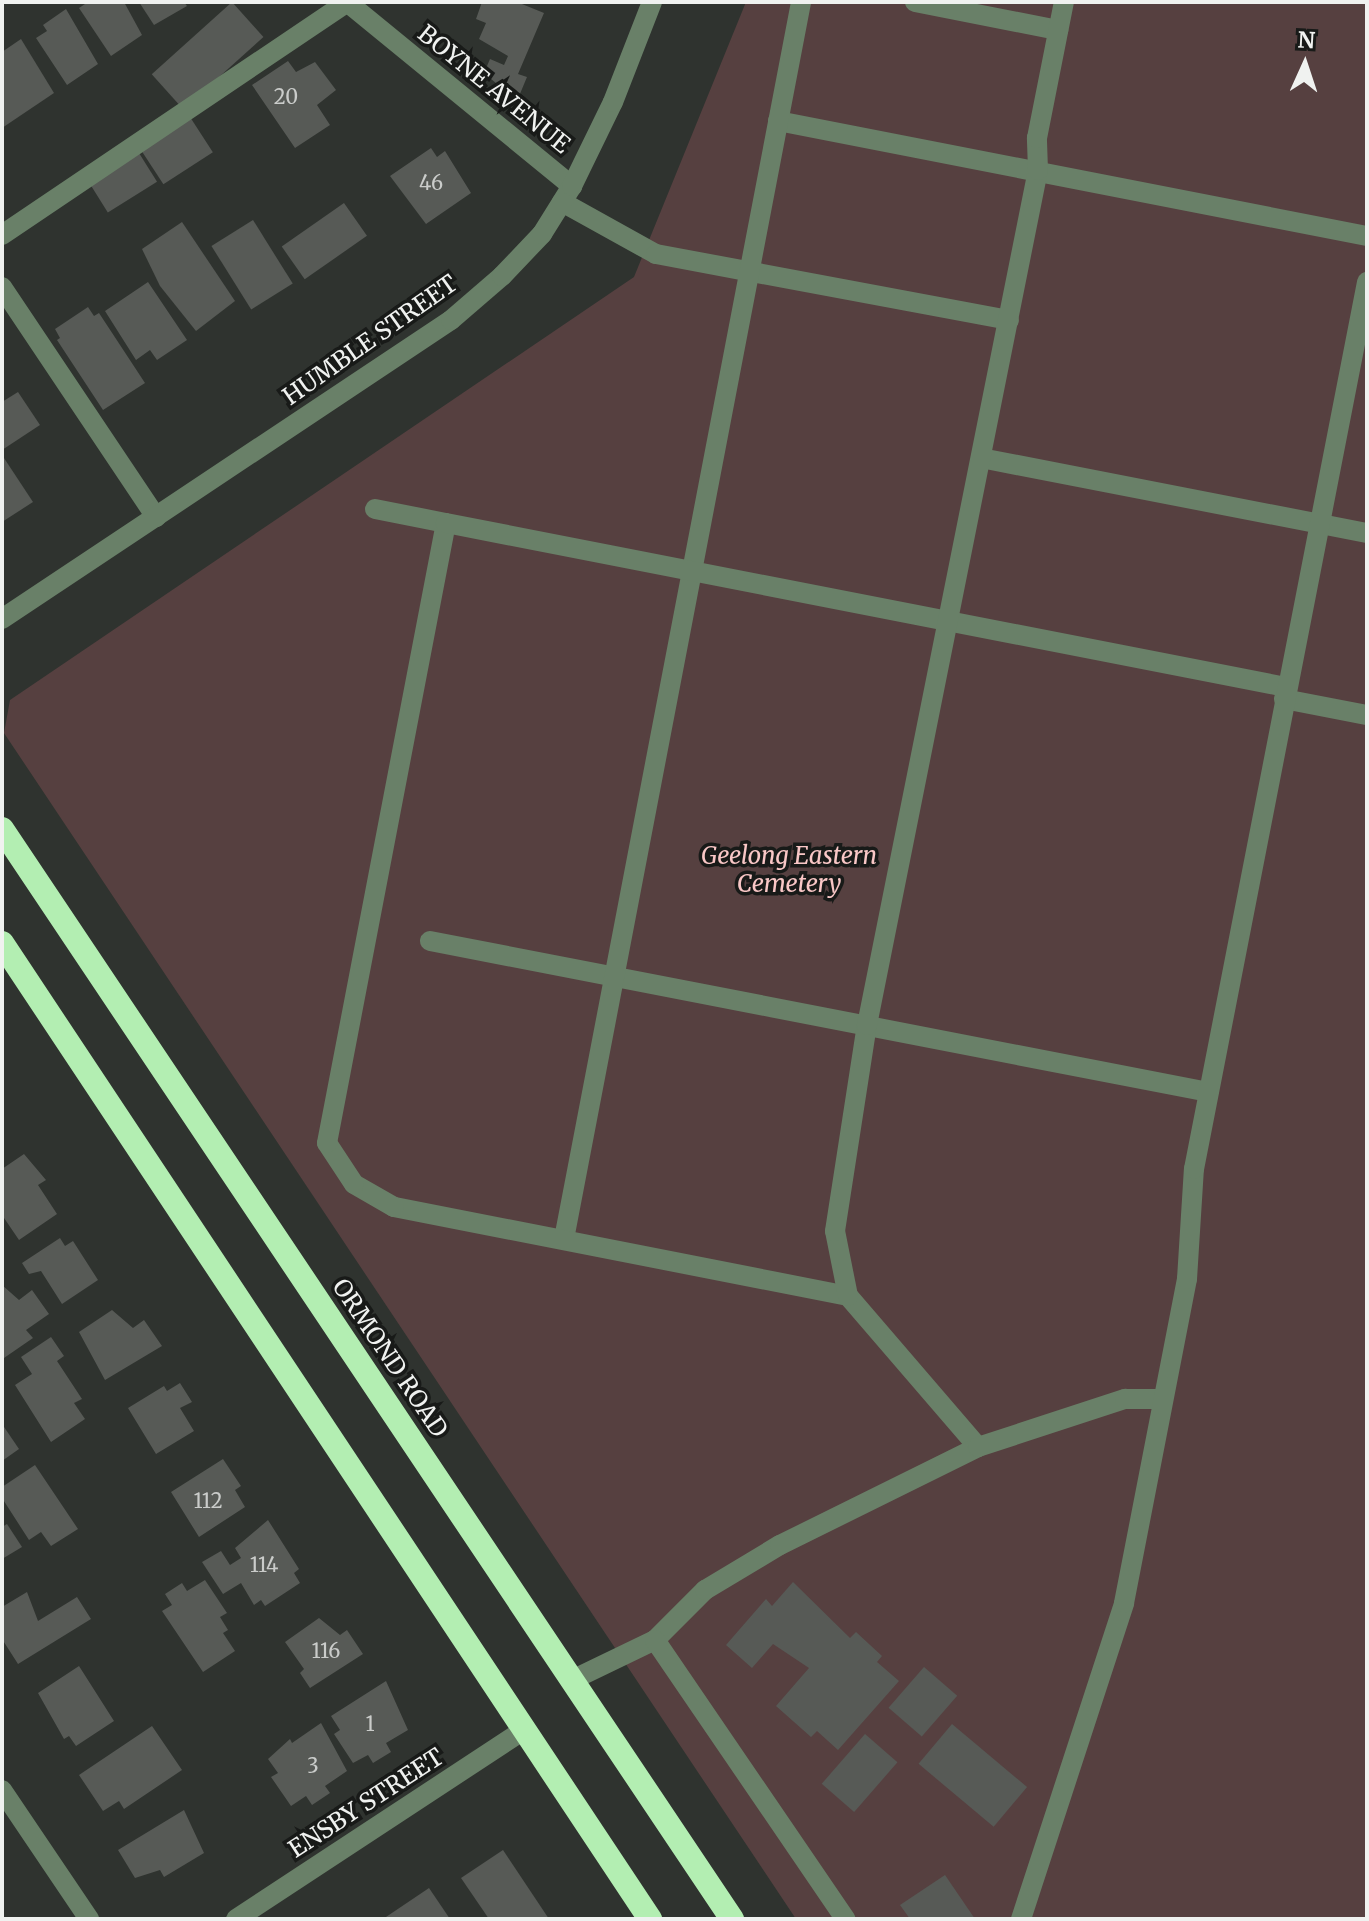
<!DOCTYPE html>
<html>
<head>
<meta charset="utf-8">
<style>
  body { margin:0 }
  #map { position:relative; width:1369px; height:1921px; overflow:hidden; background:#2f332f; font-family:Merriweather,serif }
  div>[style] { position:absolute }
  .green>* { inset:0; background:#564040 }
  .building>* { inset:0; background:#575a56; transform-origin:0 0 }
  .minor>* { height:20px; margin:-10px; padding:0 10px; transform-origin:10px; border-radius:10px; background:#698068 }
  .highway>* { height:24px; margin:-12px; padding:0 12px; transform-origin:12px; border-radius:12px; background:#b3eeb2 }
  span { translate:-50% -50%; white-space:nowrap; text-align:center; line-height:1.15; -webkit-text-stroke:7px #181a18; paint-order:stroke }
  .number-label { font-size:20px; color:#caccca }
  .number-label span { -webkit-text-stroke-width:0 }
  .street-label { font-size:24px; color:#f0f2f0 }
  .park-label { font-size:24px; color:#f9c7c6; font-style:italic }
  .frame { position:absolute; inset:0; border:4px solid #f0f2f0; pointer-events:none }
  .north { position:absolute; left:1265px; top:24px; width:80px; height:80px; -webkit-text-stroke:6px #181a18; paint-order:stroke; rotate:3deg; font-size:22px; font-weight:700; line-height:32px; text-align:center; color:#f0f2f0 }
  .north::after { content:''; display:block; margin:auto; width:28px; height:36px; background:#f0f2f0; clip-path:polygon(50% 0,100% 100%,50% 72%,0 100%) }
</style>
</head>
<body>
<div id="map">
  <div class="green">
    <div style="clip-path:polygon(746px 2px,1367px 2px,1367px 1919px,796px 1919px,4px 733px,10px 700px,634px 277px)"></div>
  </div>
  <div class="building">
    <div style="clip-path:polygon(88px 2px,124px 2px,142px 35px,111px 56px,79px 8px)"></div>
    <div style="clip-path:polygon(139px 2px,184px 2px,187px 6px,154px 25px)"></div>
    <div style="left:232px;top:2px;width:47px;height:108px;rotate:48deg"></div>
    <div style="clip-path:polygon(482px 2px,517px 2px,544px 13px,518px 74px,527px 77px,517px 101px,484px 73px,490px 59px,504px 65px,508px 56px,479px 39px,486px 23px,476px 19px)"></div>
    <div style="clip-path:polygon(66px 9px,98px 64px,67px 85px,36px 38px,47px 31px,43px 25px)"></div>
    <div style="clip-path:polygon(21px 39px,54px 93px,2px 128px,2px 52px)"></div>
    <div style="clip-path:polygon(288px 61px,296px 72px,315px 62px,336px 90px,317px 105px,330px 125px,295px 148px,252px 85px)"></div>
    <div style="left:190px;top:117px;width:42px;height:59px;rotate:57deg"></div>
    <div style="clip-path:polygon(431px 148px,437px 157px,445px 151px,471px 193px,426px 224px,390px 176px)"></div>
    <div style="left:139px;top:153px;width:34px;height:58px;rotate:58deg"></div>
    <div style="left:344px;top:203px;width:40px;height:76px;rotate:55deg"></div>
    <div style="left:253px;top:220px;width:75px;height:49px;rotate:58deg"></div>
    <div style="clip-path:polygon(182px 222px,235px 301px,196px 331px,160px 286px,142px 249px)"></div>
    <div style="clip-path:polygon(148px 282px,187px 340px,157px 360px,150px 350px,136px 360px,105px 311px)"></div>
    <div style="clip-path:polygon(88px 307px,94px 316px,99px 313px,145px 383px,103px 410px,57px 340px,60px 338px,55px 329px)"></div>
    <div style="clip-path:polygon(18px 392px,40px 425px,2px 450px,2px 402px)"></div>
    <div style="clip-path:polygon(2px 455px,33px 502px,2px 522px)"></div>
    <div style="clip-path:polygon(24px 1154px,46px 1180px,38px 1185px,57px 1214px,19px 1240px,2px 1215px,2px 1169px)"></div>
    <div style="clip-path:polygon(60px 1238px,65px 1246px,73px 1241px,98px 1280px,62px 1304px,41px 1271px,29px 1274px,22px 1263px)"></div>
    <div style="clip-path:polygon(2px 1285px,19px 1300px,32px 1290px,49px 1314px,26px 1330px,33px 1338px,4px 1358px)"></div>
    <div style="clip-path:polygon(112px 1310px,133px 1328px,144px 1320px,162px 1346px,105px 1380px,79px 1332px)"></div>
    <div style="clip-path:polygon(51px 1337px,64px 1356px,57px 1361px,82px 1399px,74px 1403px,85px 1419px,51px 1442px,15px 1385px,32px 1374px,21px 1357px)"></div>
    <div style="clip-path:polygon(180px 1383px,192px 1402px,180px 1408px,194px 1431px,156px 1454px,128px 1408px,164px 1386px,167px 1391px)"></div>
    <div style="clip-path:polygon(2px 1424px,19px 1449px,2px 1461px)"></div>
    <div style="clip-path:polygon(223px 1459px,241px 1486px,235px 1490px,245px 1507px,199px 1537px,171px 1492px)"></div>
    <div style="clip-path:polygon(35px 1465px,78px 1529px,51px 1546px,41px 1532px,29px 1540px,2px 1498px,2px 1487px)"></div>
    <div style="clip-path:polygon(268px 1520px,299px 1569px,294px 1573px,300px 1583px,265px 1606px,261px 1600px,254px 1605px,241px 1583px,223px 1594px,202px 1562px,221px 1551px,230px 1565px,241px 1558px,235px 1548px)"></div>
    <div style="clip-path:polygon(7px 1524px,22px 1547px,2px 1559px,2px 1527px)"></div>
    <div style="clip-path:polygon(205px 1580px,227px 1613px,220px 1617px,228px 1630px,223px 1633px,235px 1651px,203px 1672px,162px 1611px,172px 1605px,165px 1594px,182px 1583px,187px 1591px)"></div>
    <div style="clip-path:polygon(793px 1582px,850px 1638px,856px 1632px,882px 1656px,877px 1662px,899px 1681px,838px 1750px,817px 1731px,811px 1737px,776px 1706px,809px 1668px,773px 1644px,752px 1668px,726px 1645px,766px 1599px,772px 1606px)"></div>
    <div style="clip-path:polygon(27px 1592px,38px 1621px,77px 1597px,91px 1619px,18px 1664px,2px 1639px,2px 1607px)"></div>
    <div style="clip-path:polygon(319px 1618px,340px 1635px,347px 1630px,363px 1654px,310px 1688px,300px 1673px,304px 1669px,285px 1642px)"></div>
    <div style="clip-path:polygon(79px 1666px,114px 1721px,76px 1746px,69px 1736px,64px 1739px,38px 1693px)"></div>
    <div style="left:924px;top:1667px;width:44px;height:54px;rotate:41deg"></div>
    <div style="clip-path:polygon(386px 1681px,408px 1730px,386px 1743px,391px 1752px,373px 1763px,368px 1755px,353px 1763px,334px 1734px,340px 1730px,331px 1716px)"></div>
    <div style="clip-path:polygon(321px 1723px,347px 1771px,325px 1786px,330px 1793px,312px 1805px,306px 1796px,291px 1806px,271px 1777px,278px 1773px,268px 1759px,290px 1739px,292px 1743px)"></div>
    <div style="left:952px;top:1724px;width:98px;height:52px;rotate:40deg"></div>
    <div style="clip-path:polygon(152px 1726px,182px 1770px,124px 1809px,119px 1801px,103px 1811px,79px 1775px)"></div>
    <div style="left:865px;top:1734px;width:43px;height:66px;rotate:41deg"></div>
    <div style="clip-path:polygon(184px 1810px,204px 1853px,164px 1877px,160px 1870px,135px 1878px,118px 1850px)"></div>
    <div style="clip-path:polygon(503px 1850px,549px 1919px,489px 1919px,461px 1878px)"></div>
    <div style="clip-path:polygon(945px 1875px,975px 1919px,910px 1919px,900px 1905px)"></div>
    <div style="clip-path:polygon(429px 1888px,450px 1919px,383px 1919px)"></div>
  </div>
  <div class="minor">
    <div style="left:347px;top:2px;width:291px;rotate:39.3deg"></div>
    <div style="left:915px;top:2px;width:146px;rotate:11.1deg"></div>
    <div style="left:778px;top:121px;width:600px;rotate:11.05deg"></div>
    <div style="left:562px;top:202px;width:107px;rotate:29deg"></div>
    <div style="left:656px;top:254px;width:359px;rotate:10.6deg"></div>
    <div style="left:2px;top:235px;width:416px;rotate:-34deg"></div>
    <div style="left:2px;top:287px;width:277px;rotate:56.2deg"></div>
    <div style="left:981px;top:458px;width:393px;rotate:11deg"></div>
    <div style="left:375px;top:509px;width:72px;rotate:11.2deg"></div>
    <div style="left:2px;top:619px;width:539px;rotate:-33.66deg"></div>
    <div style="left:451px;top:320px;width:67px;rotate:-40.8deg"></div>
    <div style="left:502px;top:276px;width:58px;rotate:-46.4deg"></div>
    <div style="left:542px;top:234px;width:57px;rotate:-58deg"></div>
    <div style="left:572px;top:186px;width:93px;rotate:-64deg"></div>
    <div style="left:613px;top:102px;width:107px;rotate:-68.7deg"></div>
    <div style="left:1284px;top:699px;width:85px;rotate:10.9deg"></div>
    <div style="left:430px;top:941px;width:793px;rotate:10.98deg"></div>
    <div style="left:564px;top:1239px;width:1259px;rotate:-79.15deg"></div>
    <div style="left:848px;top:1296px;width:463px;rotate:-168.9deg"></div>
    <div style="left:394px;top:1207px;width:46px;rotate:-150.1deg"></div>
    <div style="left:354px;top:1184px;width:49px;rotate:-123.4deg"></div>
    <div style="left:327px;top:1143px;width:631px;rotate:-79.14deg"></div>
    <div style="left:446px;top:523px;width:856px;rotate:11.05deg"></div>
    <div style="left:978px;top:1447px;width:199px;rotate:-130.7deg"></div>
    <div style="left:848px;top:1296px;width:66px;rotate:-101.3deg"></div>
    <div style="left:835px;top:1231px;width:208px;rotate:-81.2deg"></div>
    <div style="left:867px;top:1025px;width:872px;rotate:-78.69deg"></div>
    <div style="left:1038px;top:170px;width:32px;rotate:-92deg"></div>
    <div style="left:1037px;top:138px;width:139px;rotate:-78.8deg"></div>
    <div style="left:655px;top:1640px;width:71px;rotate:-45deg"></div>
    <div style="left:705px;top:1590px;width:87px;rotate:-31deg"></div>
    <div style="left:780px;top:1545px;width:221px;rotate:-26.3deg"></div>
    <div style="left:978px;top:1447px;width:155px;rotate:-18.1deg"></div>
    <div style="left:1125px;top:1399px;width:38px"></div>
    <div style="left:572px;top:1680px;width:92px;rotate:-25.7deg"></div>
    <div style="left:655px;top:1640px;width:338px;rotate:55.7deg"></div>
    <div style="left:2px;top:1790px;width:156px;rotate:56deg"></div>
    <div style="left:236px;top:1919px;width:344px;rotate:-33.3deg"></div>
    <div style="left:1021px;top:1919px;width:332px;rotate:-71.9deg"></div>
    <div style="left:1124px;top:1603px;width:330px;rotate:-79deg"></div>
    <div style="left:1187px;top:1279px;width:110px;rotate:-86.4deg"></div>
    <div style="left:1194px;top:1169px;width:904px;rotate:-78.96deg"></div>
  </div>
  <div class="highway">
    <div style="left:2px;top:829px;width:1312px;rotate:56.19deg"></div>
    <div style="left:2px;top:943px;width:1172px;rotate:56.42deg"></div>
  </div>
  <div class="number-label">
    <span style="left:286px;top:96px">20</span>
    <span style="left:431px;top:182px">46</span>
    <span style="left:208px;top:1500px">112</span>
    <span style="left:264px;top:1564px">114</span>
    <span style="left:326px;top:1650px">116</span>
    <span style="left:370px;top:1723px">1</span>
    <span style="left:313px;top:1765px">3</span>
  </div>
  <div class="street-label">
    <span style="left:494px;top:89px;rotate:39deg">BOYNE AVENUE</span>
    <span style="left:370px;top:340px;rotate:-35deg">HUMBLE STREET</span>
    <span style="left:390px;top:1358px;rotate:56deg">ORMOND ROAD</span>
    <span style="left:366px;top:1803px;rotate:-33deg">ENSBY STREET</span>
  </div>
  <div class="park-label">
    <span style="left:789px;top:870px">Geelong Eastern<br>Cemetery</span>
  </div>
  <div class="frame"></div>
  <div class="north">N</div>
</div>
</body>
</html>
